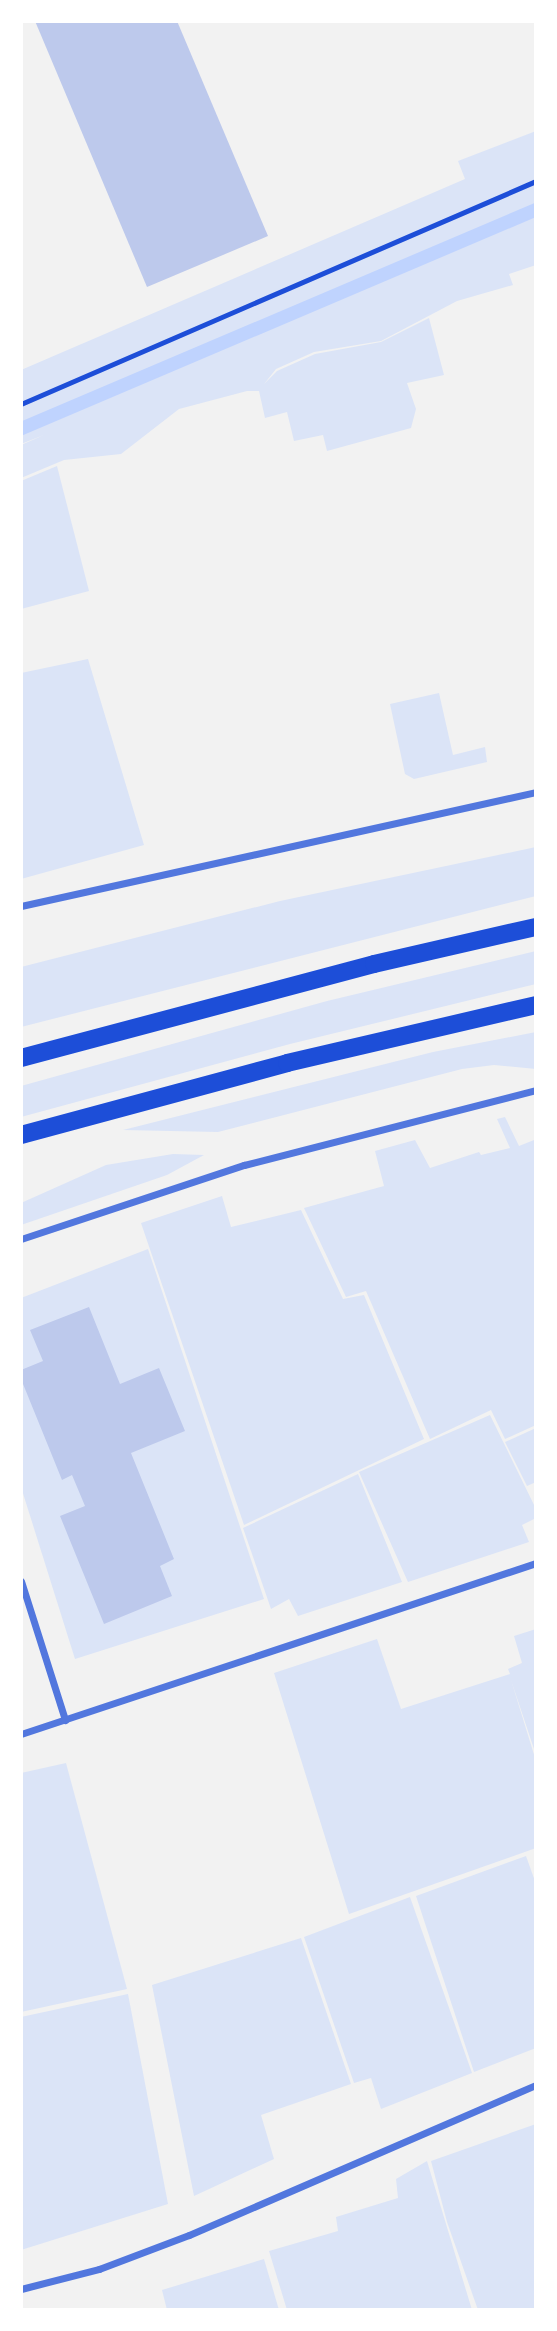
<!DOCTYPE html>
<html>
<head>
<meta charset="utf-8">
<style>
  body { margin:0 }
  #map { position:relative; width:557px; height:2331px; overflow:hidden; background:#f2f2f2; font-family:Lora,serif }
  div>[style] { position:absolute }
  .green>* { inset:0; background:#dbe4f7 }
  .water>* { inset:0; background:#bfd3fe }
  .stream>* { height:12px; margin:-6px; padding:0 6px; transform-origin:6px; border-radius:6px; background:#bfd3fe }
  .building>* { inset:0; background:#bdc9ec }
  .path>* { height:4.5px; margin:-2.25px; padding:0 2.25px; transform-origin:2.25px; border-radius:2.25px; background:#1d4ed8 }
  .minor>* { height:7px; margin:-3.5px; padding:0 3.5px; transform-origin:3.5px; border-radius:3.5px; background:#5277de }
  .primary>* { height:18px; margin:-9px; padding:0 9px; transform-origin:9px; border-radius:9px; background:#1d4ed8 }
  span { translate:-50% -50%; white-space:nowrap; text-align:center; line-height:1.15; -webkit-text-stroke:5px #fff; paint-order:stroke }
  .frame { position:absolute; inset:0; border:23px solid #fff; pointer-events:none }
</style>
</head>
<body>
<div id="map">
  <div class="green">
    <div style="clip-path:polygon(536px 131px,536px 265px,509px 274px,513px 285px,457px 301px,381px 341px,314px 352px,276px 369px,264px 384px,277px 371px,315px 354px,381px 342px,429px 318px,444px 375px,407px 383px,416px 409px,411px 428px,327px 451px,323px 435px,294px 441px,287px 412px,265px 418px,259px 391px,247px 391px,179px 409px,121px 454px,64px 460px,21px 478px,21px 445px,44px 435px,21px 444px,21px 370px,465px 179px,458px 161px)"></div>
    <div style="clip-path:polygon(57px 466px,89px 591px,21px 609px,21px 481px)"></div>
    <div style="clip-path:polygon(88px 659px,144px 845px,21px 879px,21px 673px)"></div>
    <div style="clip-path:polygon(439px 693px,453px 755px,485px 747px,487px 762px,414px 779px,405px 774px,390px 704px)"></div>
    <div style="clip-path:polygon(536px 847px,536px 896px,21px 1027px,21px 967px,280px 901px)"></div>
    <div style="clip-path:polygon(536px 951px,536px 984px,290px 1044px,21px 1117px,21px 1086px,327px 1001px)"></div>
    <div style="clip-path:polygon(536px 1032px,536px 1069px,494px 1065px,462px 1069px,218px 1132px,123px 1130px,433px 1052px)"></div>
    <div style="clip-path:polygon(505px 1117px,519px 1146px,534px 1140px,536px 1144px,536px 1425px,505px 1439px,491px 1410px,430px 1439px,366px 1291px,346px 1297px,304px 1208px,384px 1186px,375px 1151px,415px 1140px,430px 1168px,479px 1152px,481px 1155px,510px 1148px,497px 1119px)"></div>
    <div style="clip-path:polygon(173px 1154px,204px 1155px,167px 1175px,21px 1225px,21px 1203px,106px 1165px)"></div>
    <div style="clip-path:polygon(222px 1196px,231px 1227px,301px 1210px,343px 1299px,364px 1295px,424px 1439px,244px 1525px,141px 1223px)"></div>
    <div style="clip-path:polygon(148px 1249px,264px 1599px,75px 1659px,21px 1487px,21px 1298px)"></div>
    <div style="clip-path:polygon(490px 1415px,536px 1509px,536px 1518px,522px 1525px,529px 1542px,408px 1582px,359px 1472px)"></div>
    <div style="clip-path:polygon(536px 1428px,536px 1482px,527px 1486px,505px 1442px)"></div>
    <div style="clip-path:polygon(358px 1474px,402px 1582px,298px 1616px,289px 1599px,271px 1609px,243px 1528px)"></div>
    <div style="clip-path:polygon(536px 1629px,536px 1755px,511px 1680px,536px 1761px,536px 1848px,349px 1914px,274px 1673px,377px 1639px,401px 1709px,510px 1674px,508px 1669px,522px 1663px,514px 1636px)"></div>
    <div style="clip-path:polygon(66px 1763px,127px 1989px,21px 2012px,21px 1773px)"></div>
    <div style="clip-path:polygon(526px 1856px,536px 1884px,536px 2048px,474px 2072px,416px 1896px)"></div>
    <div style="clip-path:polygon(410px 1897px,472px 2073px,381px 2109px,371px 2078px,354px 2083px,304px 1937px)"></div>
    <div style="clip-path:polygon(301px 1938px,351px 2084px,261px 2115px,274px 2159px,194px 2196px,152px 1985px)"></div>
    <div style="clip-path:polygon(128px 1994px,168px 2204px,21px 2250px,21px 2017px)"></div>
    <div style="clip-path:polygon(536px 2124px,536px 2310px,478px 2310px,447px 2222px,431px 2161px)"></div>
    <div style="clip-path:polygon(427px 2161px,472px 2310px,287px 2310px,269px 2251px,338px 2231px,336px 2217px,398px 2198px,396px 2179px)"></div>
    <div style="clip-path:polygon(264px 2259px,279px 2310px,167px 2310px,162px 2290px)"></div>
  </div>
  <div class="water">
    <div style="clip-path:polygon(536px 214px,536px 217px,21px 436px,21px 432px)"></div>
  </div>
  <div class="stream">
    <div style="left:21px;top:428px;width:560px;rotate:-23.04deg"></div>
  </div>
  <div class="building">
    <div style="clip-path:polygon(35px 21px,177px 21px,268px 236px,147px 287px)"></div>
    <div style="clip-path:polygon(89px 1307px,120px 1384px,159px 1368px,185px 1431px,131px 1453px,174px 1559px,160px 1566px,172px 1596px,104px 1624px,60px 1516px,85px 1506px,72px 1475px,62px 1480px,21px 1379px,21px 1370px,43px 1361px,30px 1330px)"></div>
  </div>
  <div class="path">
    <div style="left:21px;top:404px;width:561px;rotate:-23.41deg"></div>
  </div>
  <div class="minor">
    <div style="left:21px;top:906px;width:527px;rotate:-12.48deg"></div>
    <div style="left:21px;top:1239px;width:235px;rotate:-18.4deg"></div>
    <div style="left:244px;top:1165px;width:301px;rotate:-14.4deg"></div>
    <div style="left:21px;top:1581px;width:146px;rotate:72.4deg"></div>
    <div style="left:21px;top:1734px;width:543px;rotate:-18.37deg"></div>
    <div style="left:21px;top:2289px;width:81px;rotate:-14.4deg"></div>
    <div style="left:99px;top:2269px;width:96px;rotate:-20.7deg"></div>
    <div style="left:189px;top:2235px;width:378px;rotate:-23.4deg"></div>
  </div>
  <div class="primary">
    <div style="left:21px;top:1058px;width:365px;rotate:-14.9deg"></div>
    <div style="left:374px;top:964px;width:166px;rotate:-12.9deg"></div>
    <div style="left:21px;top:1135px;width:276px;rotate:-15.1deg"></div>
    <div style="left:287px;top:1063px;width:256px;rotate:-13.1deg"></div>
  </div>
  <div class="frame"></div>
</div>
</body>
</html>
